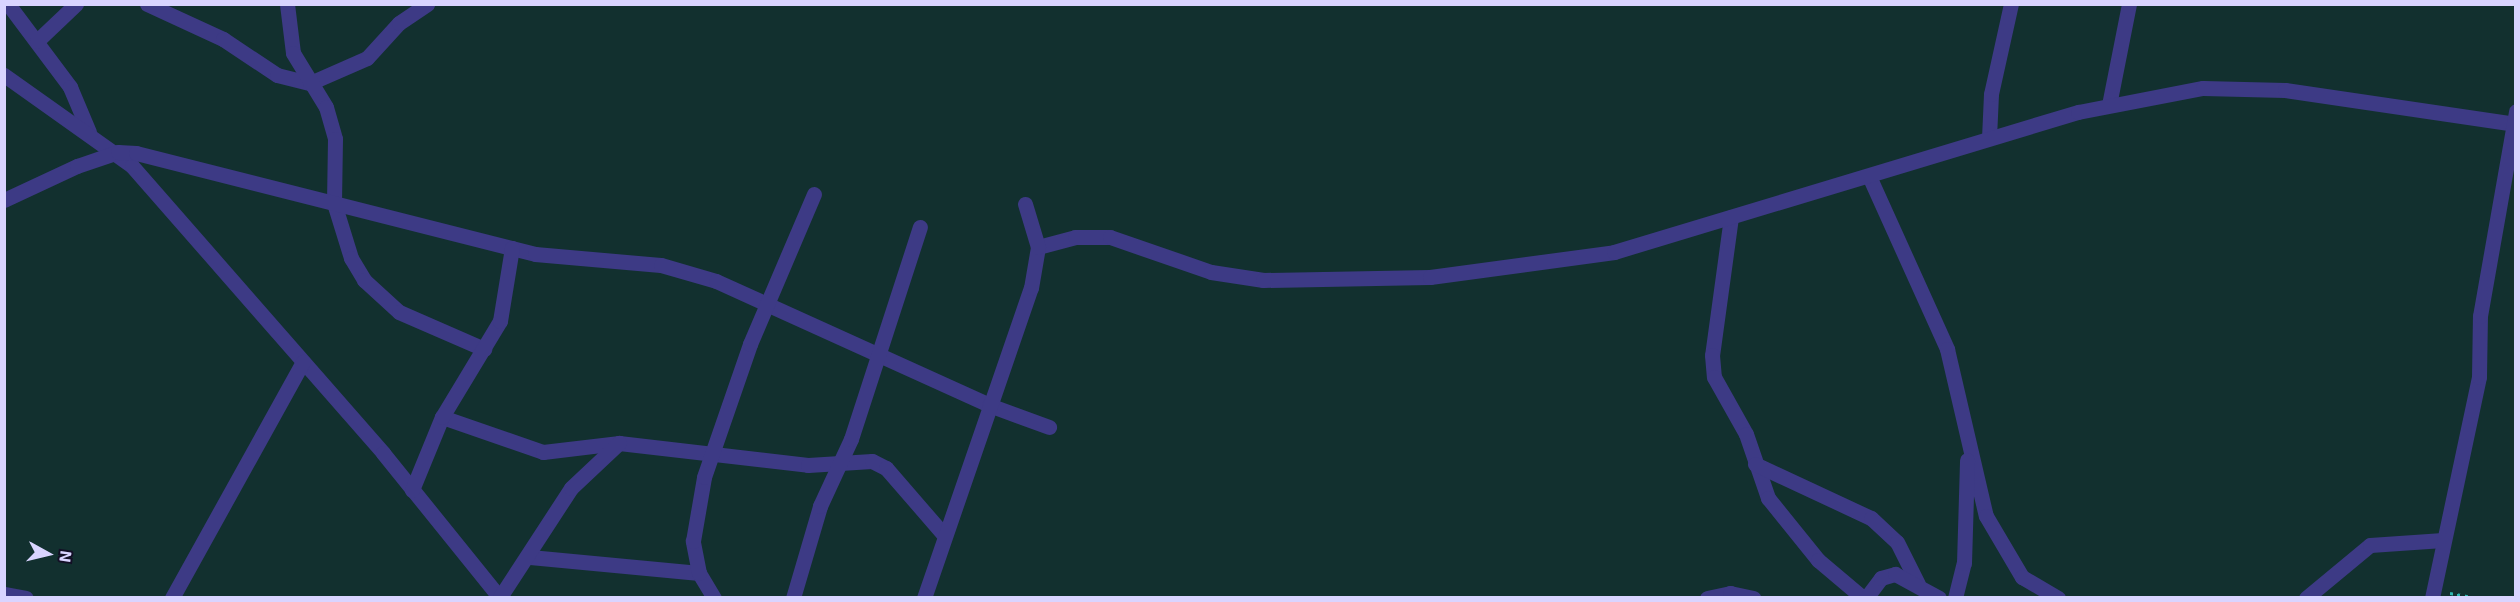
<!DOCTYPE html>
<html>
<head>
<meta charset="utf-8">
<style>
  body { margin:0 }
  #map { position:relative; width:2520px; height:602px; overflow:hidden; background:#130f26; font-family:"Exo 2",sans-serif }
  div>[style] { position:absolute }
  .green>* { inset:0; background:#12302f; transform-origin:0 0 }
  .path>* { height:3px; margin-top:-1.5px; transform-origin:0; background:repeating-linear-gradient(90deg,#2fb8b0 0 3px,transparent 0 7.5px) }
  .minor>* { height:15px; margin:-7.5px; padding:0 7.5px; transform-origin:7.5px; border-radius:7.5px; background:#3d3a85 }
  span { translate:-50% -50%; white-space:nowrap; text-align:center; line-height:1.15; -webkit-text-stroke:4.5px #130f26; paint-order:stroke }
  .frame { position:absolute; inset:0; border:6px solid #d9d4ff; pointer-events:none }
  .north { position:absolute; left:18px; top:524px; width:60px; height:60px; -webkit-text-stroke:4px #130f26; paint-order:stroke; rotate:98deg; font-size:16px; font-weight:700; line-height:24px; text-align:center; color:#d9d4ff }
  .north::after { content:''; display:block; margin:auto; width:21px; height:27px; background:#d9d4ff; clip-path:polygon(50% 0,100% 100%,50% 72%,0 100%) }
</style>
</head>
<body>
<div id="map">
  <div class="green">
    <div style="left:5px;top:5px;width:2510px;height:592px"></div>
  </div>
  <div class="path">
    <div style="left:2450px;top:593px;width:28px;rotate:10deg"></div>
  </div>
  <div class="minor">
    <div style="left:8px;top:4px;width:104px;rotate:53.2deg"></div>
    <div style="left:70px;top:87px;width:49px;rotate:67.1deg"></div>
    <div style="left:147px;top:4px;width:84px;rotate:24.7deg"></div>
    <div style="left:223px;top:39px;width:65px;rotate:33.7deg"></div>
    <div style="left:277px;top:75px;width:34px;rotate:14deg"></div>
    <div style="left:310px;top:83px;width:62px;rotate:-23.7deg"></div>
    <div style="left:367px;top:58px;width:47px;rotate:-47.6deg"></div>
    <div style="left:399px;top:23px;width:34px;rotate:-34deg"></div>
    <div style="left:287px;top:4px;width:49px;rotate:83deg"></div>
    <div style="left:293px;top:53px;width:63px;rotate:58.6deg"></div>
    <div style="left:326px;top:107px;width:33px;rotate:74deg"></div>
    <div style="left:335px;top:139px;width:64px;rotate:90.9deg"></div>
    <div style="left:334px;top:203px;width:58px;rotate:72.8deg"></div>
    <div style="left:351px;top:258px;width:26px;rotate:59deg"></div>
    <div style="left:364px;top:280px;width:47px;rotate:42.4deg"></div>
    <div style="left:399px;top:312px;width:93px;rotate:23.5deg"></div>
    <div style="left:37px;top:41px;width:54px;rotate:-43.5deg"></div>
    <div style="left:4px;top:75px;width:157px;rotate:35.4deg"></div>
    <div style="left:132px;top:166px;width:381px;rotate:48.8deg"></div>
    <div style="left:383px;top:453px;width:186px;rotate:51.1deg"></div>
    <div style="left:2109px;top:105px;width:103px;rotate:-78.8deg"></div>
    <div style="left:1989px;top:138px;width:44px;rotate:-87.4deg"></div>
    <div style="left:1991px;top:94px;width:92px;rotate:-77.5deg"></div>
    <div style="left:1869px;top:176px;width:190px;rotate:65.7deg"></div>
    <div style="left:1947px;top:349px;width:171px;rotate:76.9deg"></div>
    <div style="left:1986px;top:516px;width:71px;rotate:59.5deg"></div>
    <div style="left:2022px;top:577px;width:42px;rotate:30.3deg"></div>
    <div style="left:4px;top:200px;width:81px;rotate:-25deg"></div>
    <div style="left:77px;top:166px;width:43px;rotate:-18.9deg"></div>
    <div style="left:118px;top:152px;width:18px;rotate:3deg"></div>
    <div style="left:136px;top:153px;width:412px;rotate:14.2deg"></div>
    <div style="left:535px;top:254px;width:126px;rotate:5deg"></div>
    <div style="left:661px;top:265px;width:57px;rotate:16.2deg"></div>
    <div style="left:716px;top:281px;width:300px;rotate:24.4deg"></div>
    <div style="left:989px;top:405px;width:64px;rotate:20.1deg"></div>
    <div style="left:1731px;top:217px;width:139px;rotate:97.8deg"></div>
    <div style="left:1712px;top:355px;width:22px;rotate:85deg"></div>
    <div style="left:1714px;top:377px;width:65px;rotate:60.7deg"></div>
    <div style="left:1746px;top:434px;width:68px;rotate:71deg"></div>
    <div style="left:1768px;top:498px;width:80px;rotate:51.1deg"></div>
    <div style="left:1818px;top:560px;width:59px;rotate:40.2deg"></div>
    <div style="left:1038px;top:247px;width:38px;rotate:-15deg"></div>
    <div style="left:1075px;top:237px;width:35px"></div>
    <div style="left:1110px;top:237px;width:107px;rotate:19.1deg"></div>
    <div style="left:1211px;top:272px;width:53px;rotate:8.7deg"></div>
    <div style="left:1263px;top:280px;width:167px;rotate:-1deg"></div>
    <div style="left:1430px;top:277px;width:186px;rotate:-7.7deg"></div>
    <div style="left:1614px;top:252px;width:485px;rotate:-16.8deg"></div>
    <div style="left:2078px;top:112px;width:127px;rotate:-10.9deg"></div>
    <div style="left:2203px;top:88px;width:82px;rotate:1.4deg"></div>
    <div style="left:2285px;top:90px;width:233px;rotate:8.4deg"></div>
    <div style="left:442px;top:417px;width:107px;rotate:19.1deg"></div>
    <div style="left:543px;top:452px;width:77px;rotate:-6.8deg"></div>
    <div style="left:619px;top:443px;width:190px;rotate:6.6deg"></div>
    <div style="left:808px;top:465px;width:64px;rotate:-3.6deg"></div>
    <div style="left:872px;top:461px;width:16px;rotate:27deg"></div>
    <div style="left:886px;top:468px;width:89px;rotate:49.1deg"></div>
    <div style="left:1755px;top:464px;width:128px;rotate:25deg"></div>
    <div style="left:1871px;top:518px;width:35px;rotate:43deg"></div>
    <div style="left:1897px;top:542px;width:47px;rotate:63.4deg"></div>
    <div style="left:412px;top:490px;width:79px;rotate:-67.7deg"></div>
    <div style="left:442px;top:417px;width:112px;rotate:-58.9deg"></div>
    <div style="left:500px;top:321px;width:74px;rotate:-80.7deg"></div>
    <div style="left:530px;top:557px;width:170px;rotate:5.4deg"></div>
    <div style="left:4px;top:594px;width:22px;rotate:10deg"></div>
    <div style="left:500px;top:597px;width:130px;rotate:-56.9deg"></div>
    <div style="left:571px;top:488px;width:66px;rotate:-43.2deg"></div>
    <div style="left:172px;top:598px;width:270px;rotate:-61deg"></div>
    <div style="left:714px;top:598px;width:29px;rotate:-121deg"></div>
    <div style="left:699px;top:573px;width:33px;rotate:-101deg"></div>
    <div style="left:693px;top:541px;width:65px;rotate:-80.2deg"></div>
    <div style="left:704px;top:477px;width:141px;rotate:-70.9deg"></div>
    <div style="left:750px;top:344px;width:163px;rotate:-66.9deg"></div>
    <div style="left:793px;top:598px;width:96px;rotate:-73.6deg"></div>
    <div style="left:820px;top:506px;width:74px;rotate:-65.2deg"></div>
    <div style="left:851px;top:439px;width:223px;rotate:-72deg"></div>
    <div style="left:924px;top:598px;width:328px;rotate:-71deg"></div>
    <div style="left:1031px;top:288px;width:42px;rotate:-80.3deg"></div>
    <div style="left:1038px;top:247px;width:45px;rotate:-106.8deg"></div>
    <div style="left:1707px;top:598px;width:24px;rotate:-12deg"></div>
    <div style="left:1730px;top:593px;width:24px;rotate:12deg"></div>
    <div style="left:1866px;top:598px;width:25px;rotate:-53deg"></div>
    <div style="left:1881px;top:578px;width:15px;rotate:-16deg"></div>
    <div style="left:1895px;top:574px;width:50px;rotate:28.6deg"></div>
    <div style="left:1955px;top:598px;width:36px;rotate:-76deg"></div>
    <div style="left:1964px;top:563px;width:103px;rotate:-88.3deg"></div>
    <div style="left:2306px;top:598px;width:83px;rotate:-39.6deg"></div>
    <div style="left:2370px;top:545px;width:73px;rotate:-3.9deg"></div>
    <div style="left:2432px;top:598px;width:226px;rotate:-78deg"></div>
    <div style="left:2479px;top:377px;width:61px;rotate:-89.1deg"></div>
    <div style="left:2480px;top:316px;width:208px;rotate:-80deg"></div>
  </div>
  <div class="frame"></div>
  <div class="north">N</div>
</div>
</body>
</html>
